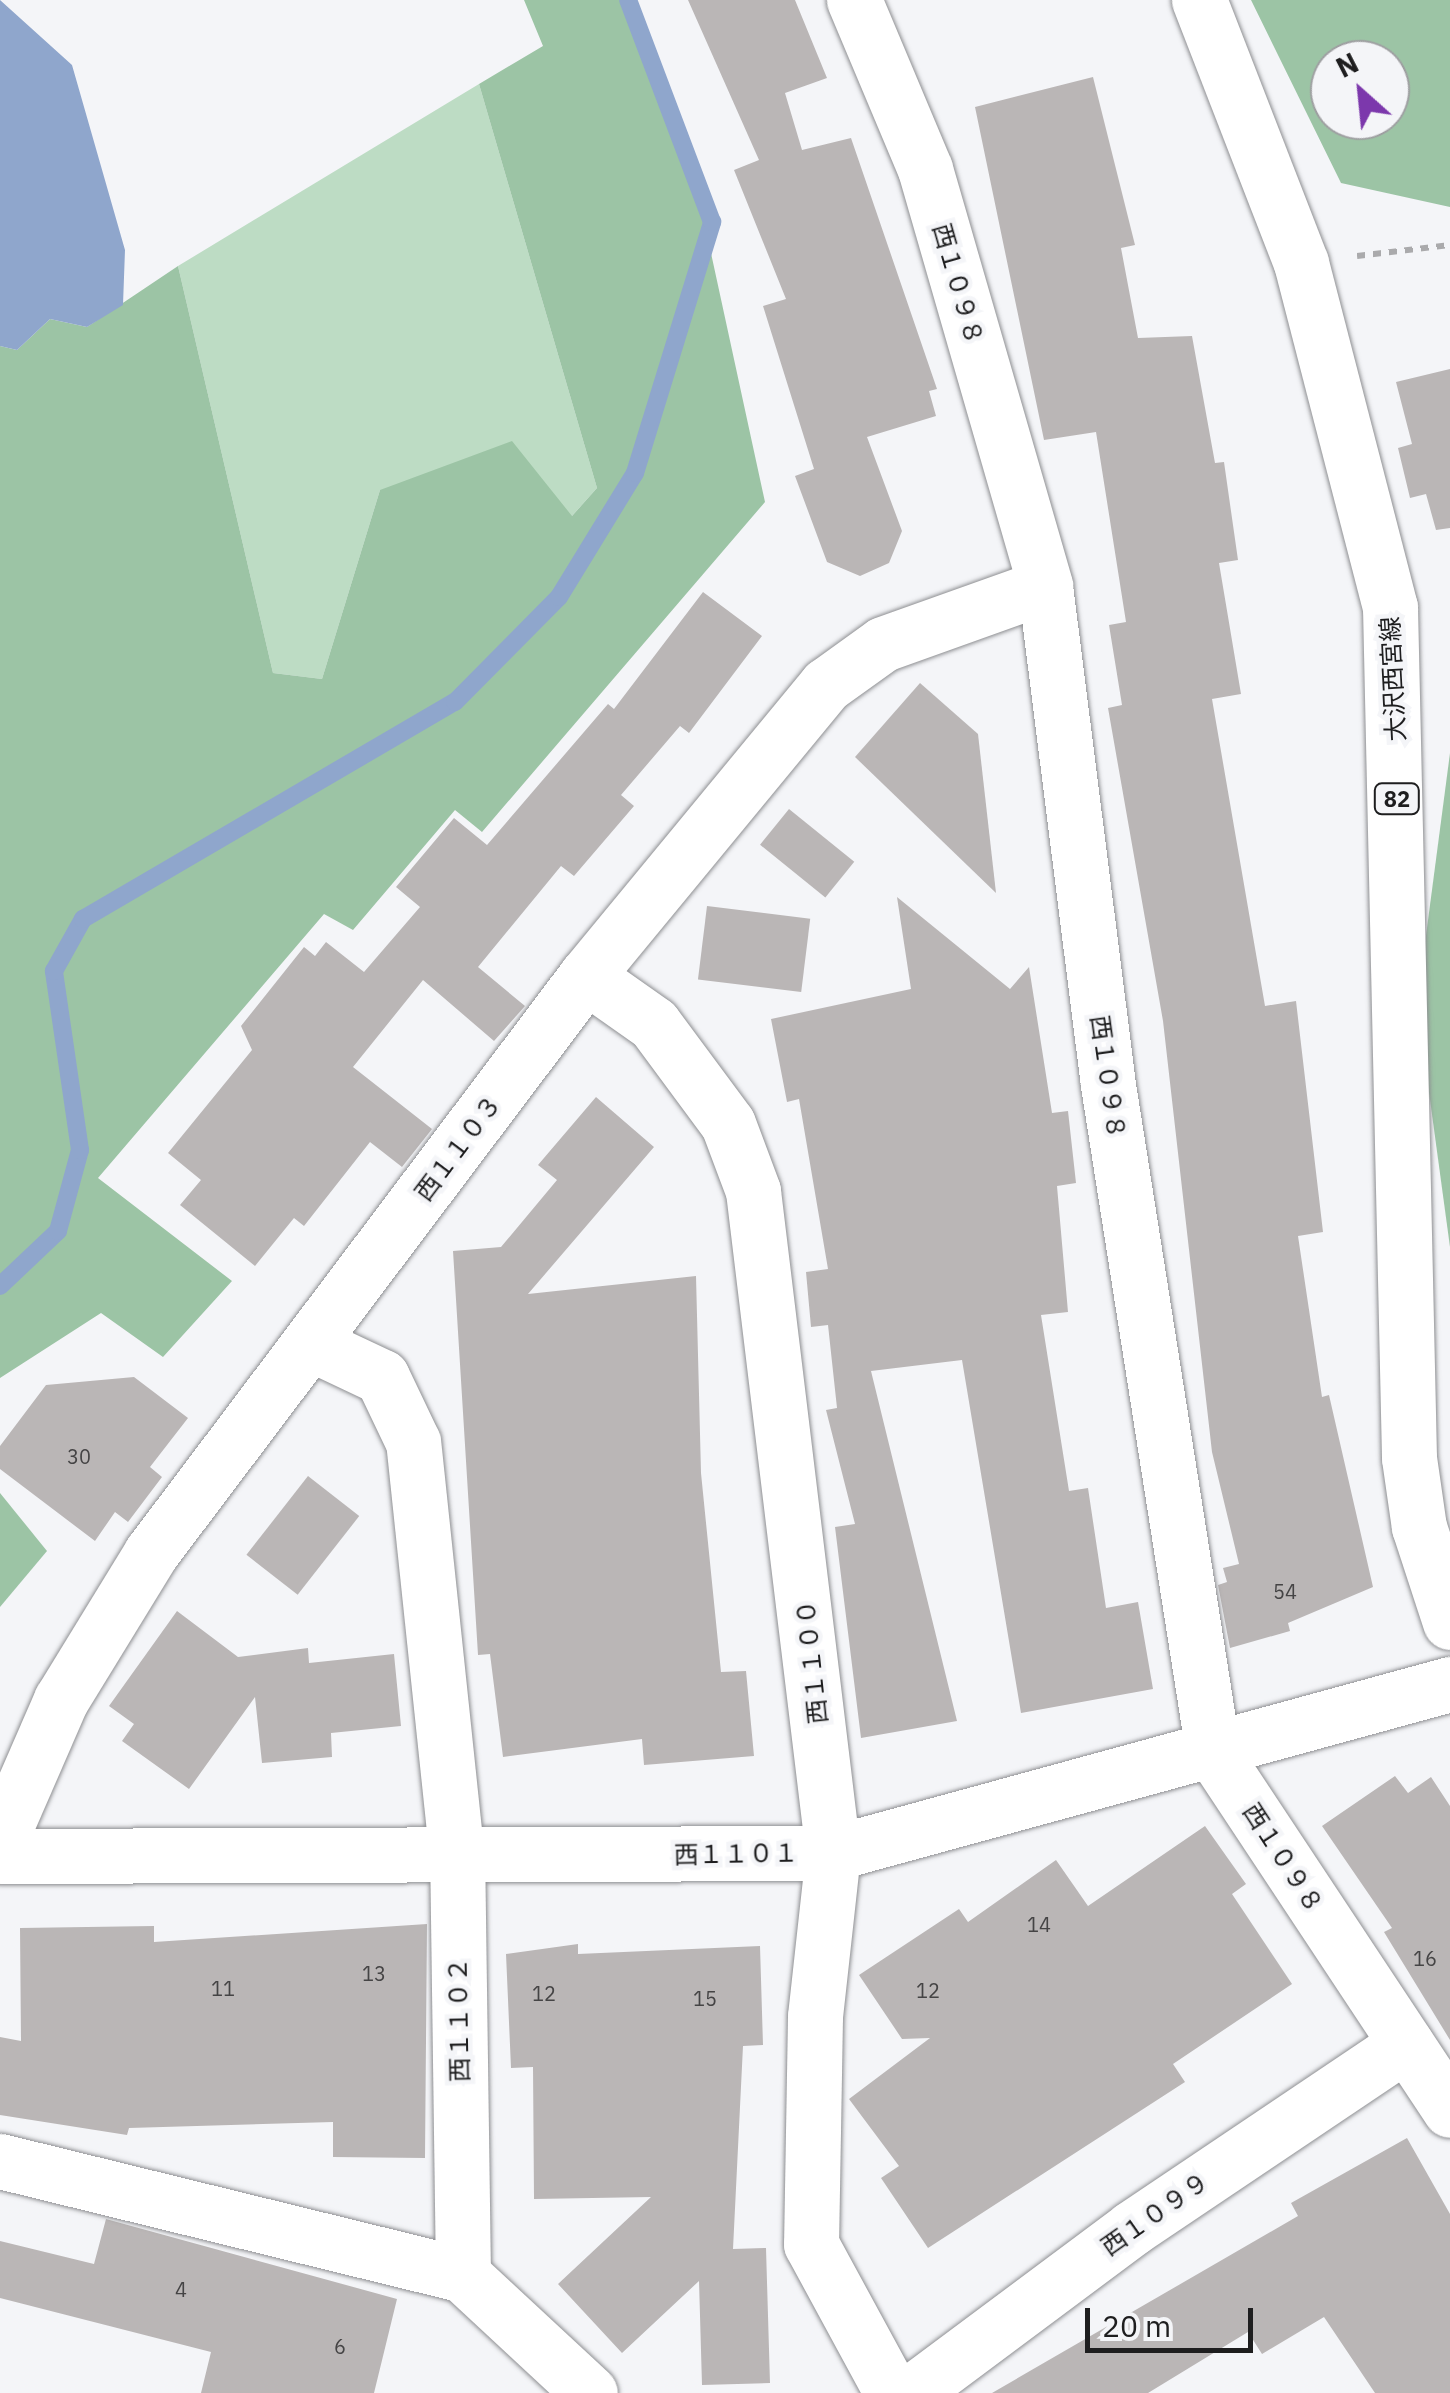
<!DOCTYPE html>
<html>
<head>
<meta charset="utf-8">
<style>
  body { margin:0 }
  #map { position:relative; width:1450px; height:2393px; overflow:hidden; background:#f4f5f8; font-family:"IBM Plex Sans","Noto Sans JP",sans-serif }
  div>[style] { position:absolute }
  .green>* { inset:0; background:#bddcc4 }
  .forest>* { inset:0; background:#9cc4a5 }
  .water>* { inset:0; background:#8fa6cc }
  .stream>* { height:18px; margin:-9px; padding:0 9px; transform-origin:9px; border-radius:9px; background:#8fa6cc }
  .building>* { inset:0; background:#bab6b6; transform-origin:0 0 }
  .path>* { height:6px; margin-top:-3px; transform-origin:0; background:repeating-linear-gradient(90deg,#aaaaac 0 8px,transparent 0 16px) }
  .roads { filter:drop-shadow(0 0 2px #8e8f92) drop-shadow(0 0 2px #8e8f92) }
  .minor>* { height:55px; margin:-27.5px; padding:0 27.5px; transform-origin:27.5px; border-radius:27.5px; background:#fff }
  .major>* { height:55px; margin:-27.5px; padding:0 27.5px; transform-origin:27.5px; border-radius:27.5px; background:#fff }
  span { translate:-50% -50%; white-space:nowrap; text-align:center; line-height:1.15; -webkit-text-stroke:9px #f4f5f8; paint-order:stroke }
  .number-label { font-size:20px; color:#454445 }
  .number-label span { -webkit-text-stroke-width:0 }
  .shield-label span { padding:2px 8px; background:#f4f5f8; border:2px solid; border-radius:8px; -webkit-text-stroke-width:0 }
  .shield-label { font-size:22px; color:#1e1e1f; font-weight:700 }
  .street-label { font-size:25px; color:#1e1e1f }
  .north { position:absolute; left:1310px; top:40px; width:100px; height:100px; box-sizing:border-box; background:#f4f5f8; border:2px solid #9e9fa1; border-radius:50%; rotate:333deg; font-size:28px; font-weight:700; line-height:40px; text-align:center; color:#1e1e1f }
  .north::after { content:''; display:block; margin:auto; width:35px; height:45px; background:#7c38ac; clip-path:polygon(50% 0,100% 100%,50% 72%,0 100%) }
  .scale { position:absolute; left:1085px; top:2308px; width:168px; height:45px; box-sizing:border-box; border:5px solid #1e1e1f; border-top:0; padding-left:12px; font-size:30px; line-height:35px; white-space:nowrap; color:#1e1e1f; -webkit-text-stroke:8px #f4f5f8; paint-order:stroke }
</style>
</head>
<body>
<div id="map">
  <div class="green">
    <div style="clip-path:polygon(479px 84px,597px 488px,571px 517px,380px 490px,322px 679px,273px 673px,178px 266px)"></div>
  </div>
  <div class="forest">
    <div style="clip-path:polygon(524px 0,629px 0,683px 124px,765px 502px,482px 832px,455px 810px,353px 930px,324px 914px,98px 1178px,232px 1281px,163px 1357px,101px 1313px,0 1378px,0 346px,17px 350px,50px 319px,87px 327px,178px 266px,273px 673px,322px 679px,380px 490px,512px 441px,572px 516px,597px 488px,479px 84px,543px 46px)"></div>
    <div style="clip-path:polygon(evenodd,1251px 0,1450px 0,1450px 207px,1341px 183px,1251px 0,1330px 60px,1390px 60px,1390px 120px,1330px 120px,1330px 60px)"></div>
    <div style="clip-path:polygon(1450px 753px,1450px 1247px,1417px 1004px)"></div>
    <div style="clip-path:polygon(0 1493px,47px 1551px,0 1607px)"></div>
  </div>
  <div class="water">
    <div style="clip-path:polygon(0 0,72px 65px,125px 250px,123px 305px,87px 327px,50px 319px,17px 350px,0 346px)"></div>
  </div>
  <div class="stream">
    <div style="left:0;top:1286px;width:80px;rotate:-43.5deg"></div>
    <div style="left:58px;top:1231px;width:84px;rotate:-74.8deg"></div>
    <div style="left:80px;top:1150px;width:181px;rotate:-98.3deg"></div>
    <div style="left:54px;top:971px;width:60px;rotate:-60.9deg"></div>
    <div style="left:83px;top:919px;width:431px;rotate:-30.3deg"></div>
    <div style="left:455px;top:702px;width:148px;rotate:-45.3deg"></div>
    <div style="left:559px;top:597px;width:145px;rotate:-58.5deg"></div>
    <div style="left:635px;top:473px;width:263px;rotate:-72.9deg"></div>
    <div style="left:712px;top:222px;width:237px;rotate:-110.7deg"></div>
  </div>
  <div class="building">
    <div style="clip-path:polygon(688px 0,795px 0,827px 78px,785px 93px,802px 150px,851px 138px,937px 389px,929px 391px,936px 416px,867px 437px,902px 531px,889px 563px,860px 576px,827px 562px,795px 476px,814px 469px,763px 306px,786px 299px,734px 170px,759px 160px)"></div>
    <div style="clip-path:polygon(1093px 77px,1135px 245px,1121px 248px,1138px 338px,1192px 336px,1215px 463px,1224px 462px,1238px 560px,1219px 563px,1241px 694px,1212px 699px,1265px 1006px,1296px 1001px,1323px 1232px,1298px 1236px,1322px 1397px,1329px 1395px,1373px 1587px,1288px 1623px,1290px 1631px,1230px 1648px,1218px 1585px,1227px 1582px,1223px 1568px,1239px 1564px,1212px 1452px,1163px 1021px,1108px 708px,1122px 705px,1109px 625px,1126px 622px,1096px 432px,1044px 440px,975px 107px)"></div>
    <div style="clip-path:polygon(1450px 369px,1450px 528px,1436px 530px,1426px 494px,1410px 498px,1398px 448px,1412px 444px,1396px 382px)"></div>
    <div style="clip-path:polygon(703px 592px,762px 636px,689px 733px,680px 726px,621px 795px,634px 806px,574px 876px,561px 866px,478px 967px,525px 1006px,494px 1041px,423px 980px,353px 1067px,432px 1129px,402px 1167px,370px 1142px,304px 1226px,294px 1218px,255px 1266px,180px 1205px,201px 1180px,168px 1153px,252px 1050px,241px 1026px,304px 947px,315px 956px,326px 942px,364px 972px,420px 907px,396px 887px,454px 818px,487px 845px,608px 704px,614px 709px)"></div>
    <div style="clip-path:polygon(920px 683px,978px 734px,996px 893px,855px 757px)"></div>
    <div style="left:789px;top:809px;width:84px;height:46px;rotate:39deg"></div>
    <div style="clip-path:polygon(897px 897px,1010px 989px,1029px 967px,1052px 1113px,1068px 1111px,1076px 1183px,1057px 1186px,1068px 1312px,1041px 1315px,1069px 1491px,1088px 1488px,1106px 1608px,1138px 1602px,1153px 1689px,1021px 1713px,962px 1360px,871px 1371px,957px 1721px,861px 1738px,835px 1527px,855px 1524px,826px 1410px,837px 1408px,828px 1325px,811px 1327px,806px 1272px,828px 1269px,799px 1099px,787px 1102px,771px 1019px,911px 989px)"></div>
    <div style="left:707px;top:906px;width:104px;height:74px;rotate:7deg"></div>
    <div style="clip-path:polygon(596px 1097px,654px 1147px,528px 1294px,696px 1276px,701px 1473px,721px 1672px,746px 1671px,754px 1756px,644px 1765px,642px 1739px,503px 1757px,490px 1654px,478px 1655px,453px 1251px,501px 1247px,557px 1180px,538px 1165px)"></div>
    <div style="clip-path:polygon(134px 1377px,188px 1418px,150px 1467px,162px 1477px,128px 1522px,115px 1512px,95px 1541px,0 1469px,0 1446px,46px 1385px)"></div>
    <div style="left:308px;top:1476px;width:65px;height:100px;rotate:38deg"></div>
    <div style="clip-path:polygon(177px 1611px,238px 1657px,308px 1648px,309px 1663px,394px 1654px,401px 1726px,331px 1733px,332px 1757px,262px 1763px,255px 1697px,189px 1789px,122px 1741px,134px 1724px,109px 1706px)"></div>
    <div style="clip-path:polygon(1395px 1776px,1408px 1793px,1431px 1777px,1450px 1806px,1450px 2040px,1384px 1932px,1392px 1928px,1322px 1826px)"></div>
    <div style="clip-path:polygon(1205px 1826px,1246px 1884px,1232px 1894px,1292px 1984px,1173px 2064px,1185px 2082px,928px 2248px,881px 2178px,899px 2166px,849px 2099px,930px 2038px,902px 2039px,859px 1975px,959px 1909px,968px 1922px,1056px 1860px,1088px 1906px)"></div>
    <div style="clip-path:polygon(427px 1924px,425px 2158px,333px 2157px,333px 2122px,129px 2128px,127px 2135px,0 2115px,0 2037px,21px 2041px,20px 1928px,154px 1926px,154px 1942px)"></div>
    <div style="clip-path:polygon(578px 1944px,578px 1954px,760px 1946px,763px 2045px,743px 2046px,733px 2249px,766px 2248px,770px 2383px,702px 2385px,699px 2281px,622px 2353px,558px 2284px,651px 2197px,534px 2199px,533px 2067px,511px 2068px,506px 1954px)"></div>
    <div style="clip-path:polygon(1407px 2138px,1450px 2214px,1450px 2393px,1375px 2393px,1324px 2317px,1262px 2354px,1248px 2332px,1148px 2393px,992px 2393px,1298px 2216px,1291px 2203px)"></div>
    <div style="clip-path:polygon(106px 2219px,397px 2299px,374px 2393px,201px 2393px,211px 2352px,0 2298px,0 2241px,94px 2264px)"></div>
  </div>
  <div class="path">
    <div style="left:1357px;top:256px;width:94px;rotate:-6.7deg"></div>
  </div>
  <div class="roads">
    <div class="minor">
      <div style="left:854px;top:0;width:183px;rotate:67.2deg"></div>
      <div style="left:925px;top:169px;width:434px;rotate:73.9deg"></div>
      <div style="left:1045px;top:586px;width:503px;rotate:82.8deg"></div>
      <div style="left:1108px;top:1085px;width:675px;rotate:81.05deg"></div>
      <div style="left:1213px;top:1752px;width:429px;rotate:56.5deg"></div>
      <div style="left:586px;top:976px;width:83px;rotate:35.2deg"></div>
      <div style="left:654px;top:1024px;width:124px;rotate:53.5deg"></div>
      <div style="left:728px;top:1124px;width:72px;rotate:69.5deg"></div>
      <div style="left:753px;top:1191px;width:667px;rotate:83.11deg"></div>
      <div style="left:833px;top:1853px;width:165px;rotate:96.3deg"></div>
      <div style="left:815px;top:2017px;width:227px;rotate:91deg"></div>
      <div style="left:811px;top:2244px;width:170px;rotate:61.5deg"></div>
      <div style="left:0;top:1840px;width:153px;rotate:-66.5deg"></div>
      <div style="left:61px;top:1700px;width:172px;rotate:-58.5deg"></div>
      <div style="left:151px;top:1553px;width:723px;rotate:-52.99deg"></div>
      <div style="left:586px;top:976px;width:377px;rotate:-50.5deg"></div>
      <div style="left:826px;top:685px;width:70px;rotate:-35.7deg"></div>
      <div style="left:883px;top:644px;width:172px;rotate:-19.7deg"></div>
      <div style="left:0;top:1856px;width:833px;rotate:-0.21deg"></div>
      <div style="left:833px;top:1853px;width:640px;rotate:-15.32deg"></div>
      <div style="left:0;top:2161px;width:477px;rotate:13.8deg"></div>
      <div style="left:463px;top:2275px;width:416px;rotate:-90.8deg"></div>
      <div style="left:457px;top:1859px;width:419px;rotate:-96deg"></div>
      <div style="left:413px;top:1442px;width:72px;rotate:-115.5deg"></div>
      <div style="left:382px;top:1377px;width:77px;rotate:-154.8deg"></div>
      <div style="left:463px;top:2275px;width:173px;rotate:42.9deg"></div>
      <div style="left:911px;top:2393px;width:276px;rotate:-36.7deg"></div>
      <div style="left:1132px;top:2228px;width:330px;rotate:-33.9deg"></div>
    </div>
    <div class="major">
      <div style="left:1199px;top:0;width:282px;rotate:68.8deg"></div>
      <div style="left:1301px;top:263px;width:355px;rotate:75.5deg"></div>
      <div style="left:1390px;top:607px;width:851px;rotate:88.72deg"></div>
      <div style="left:1409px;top:1458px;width:70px;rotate:81.8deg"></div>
      <div style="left:1419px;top:1527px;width:100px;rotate:71.9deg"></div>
    </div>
  </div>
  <div class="number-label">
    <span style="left:79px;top:1456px">30</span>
    <span style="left:1285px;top:1591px">54</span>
    <span style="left:1039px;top:1924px">14</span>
    <span style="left:1425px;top:1958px">16</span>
    <span style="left:374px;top:1973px">13</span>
    <span style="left:223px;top:1988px">11</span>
    <span style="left:928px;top:1990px">12</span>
    <span style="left:544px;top:1993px">12</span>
    <span style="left:705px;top:1998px">15</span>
    <span style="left:181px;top:2289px">4</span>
    <span style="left:340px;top:2346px">6</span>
  </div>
  <div class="shield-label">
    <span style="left:1397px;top:799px">82</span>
  </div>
  <div class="street-label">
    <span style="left:958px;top:284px;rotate:74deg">西１０９８</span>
    <span style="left:1393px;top:679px;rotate:-93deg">大沢西宮線</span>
    <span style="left:1108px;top:1077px;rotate:82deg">西１０９８</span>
    <span style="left:458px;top:1148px;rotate:-53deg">西１１０３</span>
    <span style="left:812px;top:1662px;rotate:-96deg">西１１００</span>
    <span style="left:736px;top:1854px;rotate:-1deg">西１１０１</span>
    <span style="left:1283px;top:1858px;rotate:57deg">西１０９８</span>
    <span style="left:459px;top:2020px;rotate:-91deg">西１１０２</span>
    <span style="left:1155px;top:2214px;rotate:-35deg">西１０９９</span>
  </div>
  <div class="north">N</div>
  <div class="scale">20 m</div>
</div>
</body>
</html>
